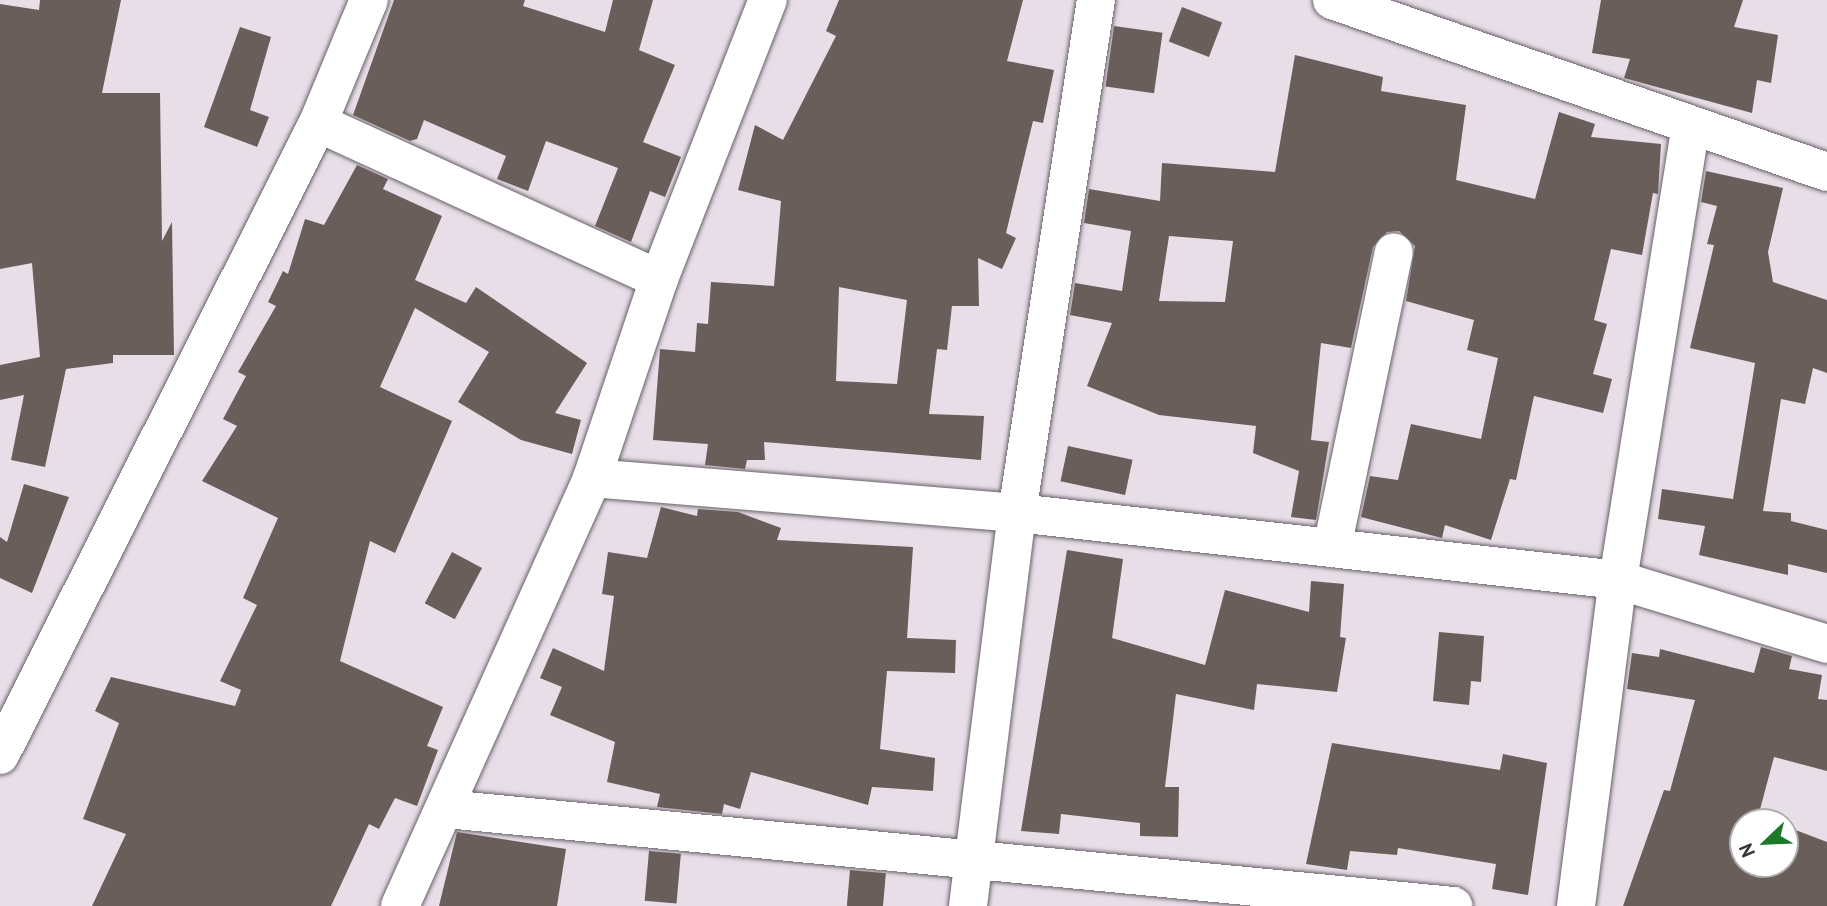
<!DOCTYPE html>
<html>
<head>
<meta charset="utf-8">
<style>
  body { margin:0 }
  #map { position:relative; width:1827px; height:906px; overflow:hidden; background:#e7dee7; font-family:"PT Sans",sans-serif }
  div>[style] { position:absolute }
  .building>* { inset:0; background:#695e5a; transform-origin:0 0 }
  .roads { filter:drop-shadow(0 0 2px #676068) drop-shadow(0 0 2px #676068) }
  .minor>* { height:38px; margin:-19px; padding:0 19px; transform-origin:19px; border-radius:19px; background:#fff }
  span { translate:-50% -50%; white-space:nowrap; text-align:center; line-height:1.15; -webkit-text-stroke:7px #fff; paint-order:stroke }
  .north { position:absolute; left:1729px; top:808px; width:70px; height:70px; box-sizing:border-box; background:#fff; border:2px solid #afaeaf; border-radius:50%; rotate:247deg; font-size:19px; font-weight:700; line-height:28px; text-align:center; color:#383538 }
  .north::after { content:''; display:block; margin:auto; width:24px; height:32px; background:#1c7929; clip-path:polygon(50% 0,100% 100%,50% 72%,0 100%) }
</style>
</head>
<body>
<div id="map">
  <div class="building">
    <div style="clip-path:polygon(40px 0,121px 0,102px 93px,160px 93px,162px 241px,172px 222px,174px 355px,113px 355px,113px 363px,66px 369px,45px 467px,11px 460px,24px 395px,0 400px,0 365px,40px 357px,32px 263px,0 269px,0 4px,39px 10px)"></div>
    <div style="clip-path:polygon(394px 0,525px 0,523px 6px,605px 32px,613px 0,653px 0,639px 50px,675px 65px,643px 142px,681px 157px,665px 197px,650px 191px,631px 242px,595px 226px,618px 168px,546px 141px,528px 191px,497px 179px,506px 156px,424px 120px,417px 139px,410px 141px,353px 115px)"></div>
    <div style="clip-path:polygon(evenodd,839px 0,1023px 0,1007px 61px,1054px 70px,1043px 123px,1033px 121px,1006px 233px,1016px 238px,1002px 269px,978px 258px,979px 306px,952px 306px,947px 350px,937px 349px,929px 414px,984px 416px,981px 460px,764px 442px,765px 460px,747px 460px,745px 469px,705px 465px,708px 444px,653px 440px,660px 349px,695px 352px,697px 323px,708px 324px,711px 282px,774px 286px,781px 201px,738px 190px,755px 125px,783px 140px,836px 36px,826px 31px,839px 0,839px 287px,907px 300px,897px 384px,836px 381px,839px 287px)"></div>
    <div style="clip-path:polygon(1601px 0,1743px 0,1734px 27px,1778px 35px,1771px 83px,1757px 80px,1752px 113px,1624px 78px,1630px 59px,1592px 53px)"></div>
    <div style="left:1182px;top:7px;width:43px;height:37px;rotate:21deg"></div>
    <div style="left:1114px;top:26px;width:49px;height:61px;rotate:8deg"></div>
    <div style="clip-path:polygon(240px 27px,271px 37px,250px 110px,269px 117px,257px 147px,204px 127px)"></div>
    <div style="clip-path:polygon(evenodd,1295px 55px,1383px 77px,1381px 91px,1466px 105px,1456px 180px,1535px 199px,1559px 112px,1595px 124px,1591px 137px,1661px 144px,1658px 194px,1653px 193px,1642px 255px,1611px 249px,1594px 320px,1607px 324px,1593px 374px,1612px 379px,1603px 413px,1534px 396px,1516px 480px,1510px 479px,1491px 540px,1445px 525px,1442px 538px,1361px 517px,1370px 476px,1398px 480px,1411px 424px,1481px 439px,1498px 358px,1467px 350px,1474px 320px,1406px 301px,1415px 246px,1399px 231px,1387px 232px,1373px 247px,1351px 348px,1321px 343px,1311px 440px,1329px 442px,1316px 520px,1291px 517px,1299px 471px,1253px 453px,1256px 426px,1159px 415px,1087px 386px,1112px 323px,1070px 315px,1075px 283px,1122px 291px,1131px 231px,1084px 223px,1089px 189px,1160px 201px,1162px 163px,1275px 172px,1295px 55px,1169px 236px,1233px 241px,1225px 302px,1159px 301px,1169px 236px)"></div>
    <div style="clip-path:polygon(357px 165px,388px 179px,383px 189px,442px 216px,415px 280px,466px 303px,476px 287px,587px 363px,555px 413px,581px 420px,572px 454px,521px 440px,458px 402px,489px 352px,415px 308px,380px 387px,452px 421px,395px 553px,370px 541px,340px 661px,443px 707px,427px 746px,438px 750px,417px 806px,395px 798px,379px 829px,369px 824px,331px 906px,92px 906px,126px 834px,83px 819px,119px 723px,95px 711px,111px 677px,235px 706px,241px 690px,220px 681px,257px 605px,243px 598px,278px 518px,202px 481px,237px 426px,223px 419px,246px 376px,238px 372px,276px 306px,268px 302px,283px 271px,288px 274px,305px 219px,324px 225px)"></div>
    <div style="clip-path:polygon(1706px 171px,1783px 188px,1768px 252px,1773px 282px,1827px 300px,1827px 373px,1813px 368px,1805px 404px,1781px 399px,1763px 511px,1791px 513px,1791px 521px,1827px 530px,1827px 573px,1788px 564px,1788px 575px,1699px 555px,1705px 526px,1658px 519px,1662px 489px,1733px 499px,1755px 363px,1690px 348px,1714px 245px,1707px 244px,1717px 206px,1701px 202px)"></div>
    <div style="left:1068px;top:446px;width:66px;height:36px;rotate:12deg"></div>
    <div style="clip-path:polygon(24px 484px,69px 497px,32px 593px,0 578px,0 537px,7px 542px)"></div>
    <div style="clip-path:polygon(661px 507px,697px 516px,698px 509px,738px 512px,781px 528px,777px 540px,913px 547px,907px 638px,956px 640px,955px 673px,887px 671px,880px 749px,935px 758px,933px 791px,872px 787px,868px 805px,751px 772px,740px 809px,724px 804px,722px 814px,657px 807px,660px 794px,607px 782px,615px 742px,550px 715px,562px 687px,540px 678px,553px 648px,604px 671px,614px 596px,602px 594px,608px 552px,647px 558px)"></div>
    <div style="clip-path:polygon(1067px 550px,1123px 559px,1112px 638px,1205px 665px,1225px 590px,1309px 612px,1311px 581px,1344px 584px,1340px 637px,1346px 638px,1337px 692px,1257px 684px,1254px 710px,1176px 694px,1165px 787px,1179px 787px,1178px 837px,1140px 836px,1140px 823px,1061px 814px,1059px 834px,1021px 831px)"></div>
    <div style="left:452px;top:552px;width:34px;height:58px;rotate:28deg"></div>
    <div style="clip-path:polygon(1439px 632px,1484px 636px,1481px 682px,1471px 681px,1469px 705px,1433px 701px)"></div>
    <div style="clip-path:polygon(1761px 647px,1792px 656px,1789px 669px,1822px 675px,1818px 699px,1827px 700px,1827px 771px,1774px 757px,1758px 817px,1773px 822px,1743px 822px,1743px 864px,1785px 864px,1785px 826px,1827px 842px,1827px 906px,1623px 906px,1664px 790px,1670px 791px,1695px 700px,1627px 689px,1632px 653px,1659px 657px,1660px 649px,1754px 673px)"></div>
    <div style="clip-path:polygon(1332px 743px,1500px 770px,1503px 754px,1547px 763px,1528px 895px,1492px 889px,1496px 864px,1398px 848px,1397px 855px,1350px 851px,1347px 870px,1306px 864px)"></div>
    <div style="clip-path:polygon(457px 832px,566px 849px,557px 906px,439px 906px)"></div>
    <div style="left:649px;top:851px;width:32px;height:50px;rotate:5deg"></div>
    <div style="left:850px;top:870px;width:36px;height:36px;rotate:5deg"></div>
  </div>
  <div class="roads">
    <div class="minor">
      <div style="left:1332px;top:0;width:524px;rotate:19.16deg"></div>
      <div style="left:318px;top:123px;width:375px;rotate:24.6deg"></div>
      <div style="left:592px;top:478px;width:426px;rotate:4.7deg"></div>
      <div style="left:1017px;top:513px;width:605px;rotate:6.36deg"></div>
      <div style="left:1618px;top:580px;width:219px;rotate:17deg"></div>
      <div style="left:1332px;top:548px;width:302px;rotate:-78.2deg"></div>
      <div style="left:0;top:755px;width:707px;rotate:-63.29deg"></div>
      <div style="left:318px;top:123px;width:133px;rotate:-67.5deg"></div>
      <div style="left:446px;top:809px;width:1012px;rotate:5.5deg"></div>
      <div style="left:400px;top:906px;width:469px;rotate:-65.8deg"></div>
      <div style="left:592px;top:478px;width:210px;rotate:-71.4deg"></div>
      <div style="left:659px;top:279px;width:300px;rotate:-68.7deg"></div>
      <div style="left:968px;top:906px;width:396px;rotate:-82.9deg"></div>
      <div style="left:1017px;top:513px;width:519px;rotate:-81.25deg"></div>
      <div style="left:1576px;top:906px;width:329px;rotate:-82.7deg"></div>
      <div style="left:1618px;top:580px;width:460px;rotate:-80.9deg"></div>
    </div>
  </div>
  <div class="north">N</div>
</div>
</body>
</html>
